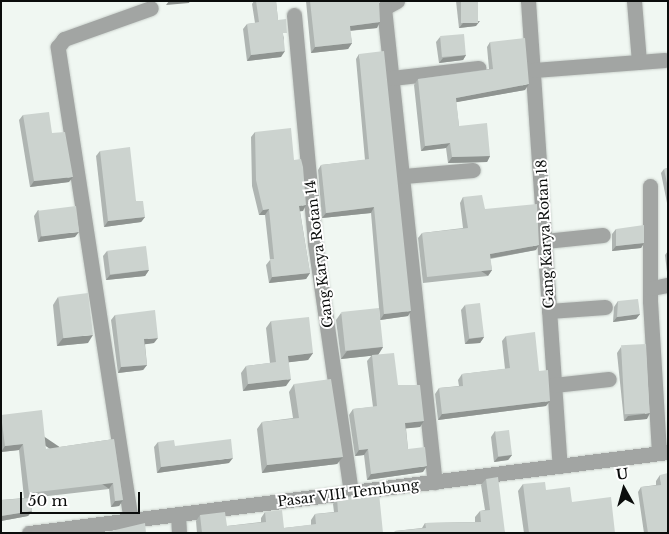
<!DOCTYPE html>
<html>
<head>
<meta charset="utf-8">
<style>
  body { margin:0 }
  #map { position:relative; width:669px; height:534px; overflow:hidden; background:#f0f7f2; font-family:"Libre Baskerville",serif }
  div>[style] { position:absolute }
  .roads { filter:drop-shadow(0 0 1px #cbd2cd) drop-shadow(0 0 1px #cbd2cd) }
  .minor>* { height:15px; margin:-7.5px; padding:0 7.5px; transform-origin:7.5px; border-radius:7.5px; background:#a2a5a3 }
  .wall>* { inset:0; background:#afb5b2 }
  .shaded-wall>* { inset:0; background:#8f9491; transform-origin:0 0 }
  .building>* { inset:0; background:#ccd3cf; transform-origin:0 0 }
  span { translate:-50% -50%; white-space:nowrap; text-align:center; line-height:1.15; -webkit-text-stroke:4px #fff; paint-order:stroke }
  .street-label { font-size:14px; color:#0b0d0c }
  .frame { position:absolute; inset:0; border:2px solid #0b0d0c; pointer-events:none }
  .north { position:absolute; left:599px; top:464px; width:50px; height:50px; -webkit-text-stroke:4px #fff; paint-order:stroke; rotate:353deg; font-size:14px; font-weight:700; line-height:20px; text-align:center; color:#0b0d0c }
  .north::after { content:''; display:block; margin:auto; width:18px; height:22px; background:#0b0d0c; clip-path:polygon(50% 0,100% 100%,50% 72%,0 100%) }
  .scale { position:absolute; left:20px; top:492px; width:120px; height:22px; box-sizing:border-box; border:2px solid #0b0d0c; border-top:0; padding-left:6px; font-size:15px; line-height:18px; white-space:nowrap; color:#0b0d0c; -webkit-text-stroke:4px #fff; paint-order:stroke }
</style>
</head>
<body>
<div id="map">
  <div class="roads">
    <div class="minor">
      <div style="left:397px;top:1px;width:15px;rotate:152deg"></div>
      <div style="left:384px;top:8px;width:477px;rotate:83.9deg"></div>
      <div style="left:528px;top:1px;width:466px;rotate:86.1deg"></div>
      <div style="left:634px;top:1px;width:61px;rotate:85.3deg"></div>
      <div style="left:294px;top:15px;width:229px;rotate:84.7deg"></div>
      <div style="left:315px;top:243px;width:253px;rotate:81.8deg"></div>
      <div style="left:534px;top:70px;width:131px;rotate:-4.4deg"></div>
      <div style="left:392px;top:78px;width:87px;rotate:-6.6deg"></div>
      <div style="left:404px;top:176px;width:69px;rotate:-5deg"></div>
      <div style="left:650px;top:186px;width:115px;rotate:90deg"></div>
      <div style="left:650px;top:301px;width:152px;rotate:86.6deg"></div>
      <div style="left:545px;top:241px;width:58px;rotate:-5.9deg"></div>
      <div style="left:652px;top:288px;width:16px;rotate:-11deg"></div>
      <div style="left:549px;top:311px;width:56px;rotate:-4.1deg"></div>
      <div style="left:554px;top:385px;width:55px;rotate:-6.2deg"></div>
      <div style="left:178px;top:514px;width:19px;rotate:87deg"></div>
      <div style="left:131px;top:521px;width:480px;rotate:-98.8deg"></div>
      <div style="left:58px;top:47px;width:10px;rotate:-53deg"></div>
      <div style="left:64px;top:39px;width:92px;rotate:-19.6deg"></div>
      <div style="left:29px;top:533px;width:644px;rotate:-7.22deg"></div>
    </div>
  </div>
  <div class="wall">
    <div style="clip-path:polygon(254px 1px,276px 1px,278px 20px,284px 38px,281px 57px,247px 61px,243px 29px,247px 24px,255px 23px,252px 4px)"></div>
    <div style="clip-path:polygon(306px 1px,379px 1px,377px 28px,350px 31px,352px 43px,348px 49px,311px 53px)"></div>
    <div style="clip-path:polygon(456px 1px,478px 1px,476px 26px,459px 28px)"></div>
    <div style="clip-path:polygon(440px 37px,466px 55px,463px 60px,439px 63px,436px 42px)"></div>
    <div style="clip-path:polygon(490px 42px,525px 90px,456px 102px,459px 126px,490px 156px,487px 162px,448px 163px,446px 148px,421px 151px,414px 85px,418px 79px,489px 69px,487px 47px)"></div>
    <div style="clip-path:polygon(359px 54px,408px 316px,380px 320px,371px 213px,322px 218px,318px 170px,321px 165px,365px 160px,356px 59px)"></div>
    <div style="clip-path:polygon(23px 115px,52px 133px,69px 182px,30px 187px,19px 120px)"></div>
    <div style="clip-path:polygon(255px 132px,294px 160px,303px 211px,300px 211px,310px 273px,306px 279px,269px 283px,266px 265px,270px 260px,265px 215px,259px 215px,252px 186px,251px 137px)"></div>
    <div style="clip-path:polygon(100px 151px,136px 201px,145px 217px,141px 222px,104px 227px,96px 156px)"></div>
    <div style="clip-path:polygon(668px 168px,668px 208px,661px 173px,664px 169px)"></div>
    <div style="clip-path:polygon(463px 197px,485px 209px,536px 250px,490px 259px,492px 270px,488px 276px,423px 283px,418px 238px,422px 233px,463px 228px,460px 203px)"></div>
    <div style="clip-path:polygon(38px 210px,75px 237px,38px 242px,34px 216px)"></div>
    <div style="clip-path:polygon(616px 229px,644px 243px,641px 248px,612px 251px,612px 234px)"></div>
    <div style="clip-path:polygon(107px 251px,149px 270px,145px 276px,106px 280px,103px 256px)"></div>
    <div style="clip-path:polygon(668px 251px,668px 272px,667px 272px,665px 255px)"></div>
    <div style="clip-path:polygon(58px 297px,88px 343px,57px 346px,53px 305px)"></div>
    <div style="clip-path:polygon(618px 301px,640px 314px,636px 319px,613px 322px,614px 307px)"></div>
    <div style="clip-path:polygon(465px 305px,484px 337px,480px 343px,465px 344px,461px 310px)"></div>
    <div style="clip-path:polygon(341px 313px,383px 347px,378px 355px,341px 359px,336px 320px)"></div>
    <div style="clip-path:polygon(115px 315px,154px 343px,145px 344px,147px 365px,143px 370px,118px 373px,111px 320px)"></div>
    <div style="clip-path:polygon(271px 321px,313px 353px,308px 360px,289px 362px,286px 386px,243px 391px,241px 373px,246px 366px,270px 363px,266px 328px)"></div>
    <div style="clip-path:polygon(506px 336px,539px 371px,546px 406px,438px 420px,435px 394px,439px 388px,459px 386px,458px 380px,462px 374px,505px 369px,502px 341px)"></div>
    <div style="clip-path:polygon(621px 347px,647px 419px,624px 421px,617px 353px)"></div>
    <div style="clip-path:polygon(372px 355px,398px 385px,424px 421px,420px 427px,406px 428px,408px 449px,423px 472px,367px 480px,364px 455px,355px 456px,349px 415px,353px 409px,373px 407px,367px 361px)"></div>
    <div style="clip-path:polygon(294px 384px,343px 457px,337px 464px,262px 473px,257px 429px,262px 422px,293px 418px,289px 392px)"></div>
    <div style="clip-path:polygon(1px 415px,46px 449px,114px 439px,123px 500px,119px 506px,111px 507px,109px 489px,31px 498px,32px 511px,28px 516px,1px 521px,1px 500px,24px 498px,19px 450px,1px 452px)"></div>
    <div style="clip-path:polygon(495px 431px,512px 455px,508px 460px,494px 462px,491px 437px)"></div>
    <div style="clip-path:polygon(158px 442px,175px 446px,229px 463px,157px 473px,154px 447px)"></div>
    <div style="clip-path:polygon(660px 475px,668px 533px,644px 533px,638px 492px,641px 487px,656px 485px,656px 481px)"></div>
    <div style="clip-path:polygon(486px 479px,505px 533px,394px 533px,395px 531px,422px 528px,425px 523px,475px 522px,475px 517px,480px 511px,485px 510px,481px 485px)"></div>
    <div style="clip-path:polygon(523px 484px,546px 490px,572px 502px,615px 533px,524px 533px,518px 491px)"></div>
    <div style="clip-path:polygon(337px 498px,383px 533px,197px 533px,196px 521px,200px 515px,227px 526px,261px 522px,261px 518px,265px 512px,284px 528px,311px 525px,311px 520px,315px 514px,334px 512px,333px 504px)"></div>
  </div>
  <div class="shaded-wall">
    <div style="clip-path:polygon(169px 1px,190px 1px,189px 3px,166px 5px)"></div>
    <div style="clip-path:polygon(480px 21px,476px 26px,459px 28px,463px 23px)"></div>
    <div style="clip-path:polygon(380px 22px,377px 28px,346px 31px,350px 26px)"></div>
    <div style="clip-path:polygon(352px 43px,348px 49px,311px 53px,315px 47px)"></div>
    <div style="clip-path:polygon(285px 51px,281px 57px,247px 61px,251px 55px)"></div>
    <div style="clip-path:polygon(466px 55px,463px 60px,439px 63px,443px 58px)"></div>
    <div style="clip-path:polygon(529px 84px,525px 90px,452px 103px,456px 98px)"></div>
    <div style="clip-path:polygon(450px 143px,446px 148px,421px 151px,425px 146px)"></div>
    <div style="clip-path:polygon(490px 156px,487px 162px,448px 163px,452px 157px)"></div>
    <div style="clip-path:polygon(73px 177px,69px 182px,30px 187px,34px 181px)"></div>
    <div style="clip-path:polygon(306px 205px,303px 211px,295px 212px,299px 206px)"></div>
    <div style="clip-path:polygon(374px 207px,371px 213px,322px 218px,326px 213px)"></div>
    <div style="clip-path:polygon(269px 209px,265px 215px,259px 215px,263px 210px)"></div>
    <div style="clip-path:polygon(145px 217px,141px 222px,104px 227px,108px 221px)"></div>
    <div style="clip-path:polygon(79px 232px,75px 237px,38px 242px,41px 236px)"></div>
    <div style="clip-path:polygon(644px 243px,641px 248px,612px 251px,616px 246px)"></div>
    <div style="clip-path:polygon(539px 245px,536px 250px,486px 259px,490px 254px)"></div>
    <div style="clip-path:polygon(149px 270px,145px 276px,106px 280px,110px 275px)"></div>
    <div style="left:492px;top:270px;width:7px;height:65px;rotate:124deg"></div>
    <div style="clip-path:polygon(310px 273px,306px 279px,269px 283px,272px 277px)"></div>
    <div style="clip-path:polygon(411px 311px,408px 316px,380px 320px,384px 314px)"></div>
    <div style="clip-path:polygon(640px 314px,636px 319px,613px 322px,617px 317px)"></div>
    <div style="clip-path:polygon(93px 335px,88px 343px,57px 346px,63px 338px)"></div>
    <div style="clip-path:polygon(484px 337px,480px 343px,465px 344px,469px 339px)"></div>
    <div style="clip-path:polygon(158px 338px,154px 343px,140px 345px,144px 339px)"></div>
    <div style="clip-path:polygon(383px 347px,378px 355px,341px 359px,347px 351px)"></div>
    <div style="clip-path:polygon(313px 353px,308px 360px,283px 363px,288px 356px)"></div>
    <div style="clip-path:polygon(147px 365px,143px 370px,118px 373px,121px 367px)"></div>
    <div style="clip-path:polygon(291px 379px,286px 386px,243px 391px,248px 384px)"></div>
    <div style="clip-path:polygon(550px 401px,546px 406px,438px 420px,442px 414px)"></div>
    <div style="clip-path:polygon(650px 413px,647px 419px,624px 421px,628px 416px)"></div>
    <div style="clip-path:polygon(424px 421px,420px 427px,401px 429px,405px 423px)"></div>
    <div style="clip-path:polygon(23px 444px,19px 450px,1px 452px,5px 446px)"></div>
    <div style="clip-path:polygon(368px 449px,364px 455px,355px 456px,359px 450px)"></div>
    <div style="clip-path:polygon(512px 455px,508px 460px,494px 462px,498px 457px)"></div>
    <div style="clip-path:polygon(343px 457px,337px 464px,262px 473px,267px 465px)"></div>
    <div style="clip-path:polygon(233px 458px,229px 463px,157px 473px,161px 467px)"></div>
    <div style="clip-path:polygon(427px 466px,423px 472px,367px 480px,371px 474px)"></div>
    <div style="left:113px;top:483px;width:7px;height:85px;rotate:124deg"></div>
    <div style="clip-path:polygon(123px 500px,119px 506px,111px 507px,115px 501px)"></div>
    <div style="clip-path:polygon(32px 511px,28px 516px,1px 521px,1px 516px)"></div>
  </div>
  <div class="building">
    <div style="clip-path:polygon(256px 1px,276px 1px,278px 20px,286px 19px,287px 33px,283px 33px,285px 51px,251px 55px,247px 24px,259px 22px)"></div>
    <div style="clip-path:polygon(310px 1px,379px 1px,380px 22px,350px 26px,352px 43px,315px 47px)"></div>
    <div style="left:461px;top:1px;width:17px;height:22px"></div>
    <div style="left:464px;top:34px;width:21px;height:24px;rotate:85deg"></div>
    <div style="clip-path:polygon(525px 38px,529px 84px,456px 98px,459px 126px,487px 123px,490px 156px,452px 157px,450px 143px,425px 146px,418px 79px,493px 69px,490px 42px)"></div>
    <div style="clip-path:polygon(384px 51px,411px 311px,384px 314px,374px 207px,326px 213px,321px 165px,369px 159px,359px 54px)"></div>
    <div style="clip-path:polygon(49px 112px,52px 133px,65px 132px,73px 177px,34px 181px,23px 115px)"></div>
    <div style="clip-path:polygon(291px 128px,294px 160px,301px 159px,303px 167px,306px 205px,299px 206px,310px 273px,272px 277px,270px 259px,274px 259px,269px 209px,263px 210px,256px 180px,255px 132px)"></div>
    <div style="clip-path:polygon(130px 147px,136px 201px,143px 201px,145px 217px,108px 221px,100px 151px)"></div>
    <div style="clip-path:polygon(668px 168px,668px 188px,664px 169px)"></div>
    <div style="clip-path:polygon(482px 195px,485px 209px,537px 204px,539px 245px,490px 254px,492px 270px,427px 277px,422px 233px,468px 228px,463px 197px)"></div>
    <div style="left:76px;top:206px;width:26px;height:38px;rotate:83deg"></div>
    <div style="clip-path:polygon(644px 225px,644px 243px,616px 246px,616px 229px)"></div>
    <div style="left:146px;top:246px;width:24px;height:39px;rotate:83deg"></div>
    <div style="left:88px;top:293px;width:42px;height:30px;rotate:83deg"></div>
    <div style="clip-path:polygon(638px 299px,640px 314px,617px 317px,618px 301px)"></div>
    <div style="left:480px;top:303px;width:34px;height:15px;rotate:83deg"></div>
    <div style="left:379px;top:308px;width:39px;height:38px;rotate:84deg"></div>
    <div style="clip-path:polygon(155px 310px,158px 338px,144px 339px,147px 365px,121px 367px,115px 315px)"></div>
    <div style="clip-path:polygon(309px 317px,313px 353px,288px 356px,291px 379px,248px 384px,246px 366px,276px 362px,271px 321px)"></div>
    <div style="clip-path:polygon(535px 332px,539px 371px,548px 370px,550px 401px,442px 414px,439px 388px,463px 386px,462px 374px,510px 368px,506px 336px)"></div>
    <div style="left:646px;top:344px;width:69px;height:25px;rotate:87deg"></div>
    <div style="clip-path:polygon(394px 353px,398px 385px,420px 385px,424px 421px,405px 423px,408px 449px,425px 447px,427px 466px,371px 474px,368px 449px,359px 450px,353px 409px,377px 406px,372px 355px)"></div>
    <div style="clip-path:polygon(331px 379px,343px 457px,267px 465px,262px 422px,299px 418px,294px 384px)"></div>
    <div style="clip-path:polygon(42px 410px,46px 449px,114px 439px,123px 500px,115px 501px,113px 483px,29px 493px,23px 444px,5px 446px,1px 415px)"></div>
    <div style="left:509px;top:430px;width:25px;height:14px;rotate:83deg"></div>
    <div style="clip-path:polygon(231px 439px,233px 458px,161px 467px,158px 442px,174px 440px,175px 446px)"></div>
    <div style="clip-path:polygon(668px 473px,668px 533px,648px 533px,641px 487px,661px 485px,660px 475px)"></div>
    <div style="clip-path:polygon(498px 477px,505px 533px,395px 533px,395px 531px,426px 528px,425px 523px,481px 522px,480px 511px,490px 510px,486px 479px)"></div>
    <div style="clip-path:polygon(545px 482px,546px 490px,570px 487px,572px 502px,611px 497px,615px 533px,529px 533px,523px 484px)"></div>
    <div style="clip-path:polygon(379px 493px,383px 533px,202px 533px,200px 515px,225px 512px,227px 526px,266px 522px,265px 512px,282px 510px,284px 528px,316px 524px,315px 514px,338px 512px,337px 498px)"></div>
    <div style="clip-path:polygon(31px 498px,32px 511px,1px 516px,1px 500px)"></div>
    <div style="clip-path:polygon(145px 523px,146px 533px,107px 533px,107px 532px)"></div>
  </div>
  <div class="street-label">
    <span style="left:545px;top:234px;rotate:-93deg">Gang Karya Rotan 18</span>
    <span style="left:319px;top:254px;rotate:-97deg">Gang Karya Rotan 14</span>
    <span style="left:348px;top:493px;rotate:-7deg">Pasar VIII Tembung</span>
  </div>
  <div class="frame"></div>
  <div class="north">U</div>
  <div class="scale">50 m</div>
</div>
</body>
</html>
